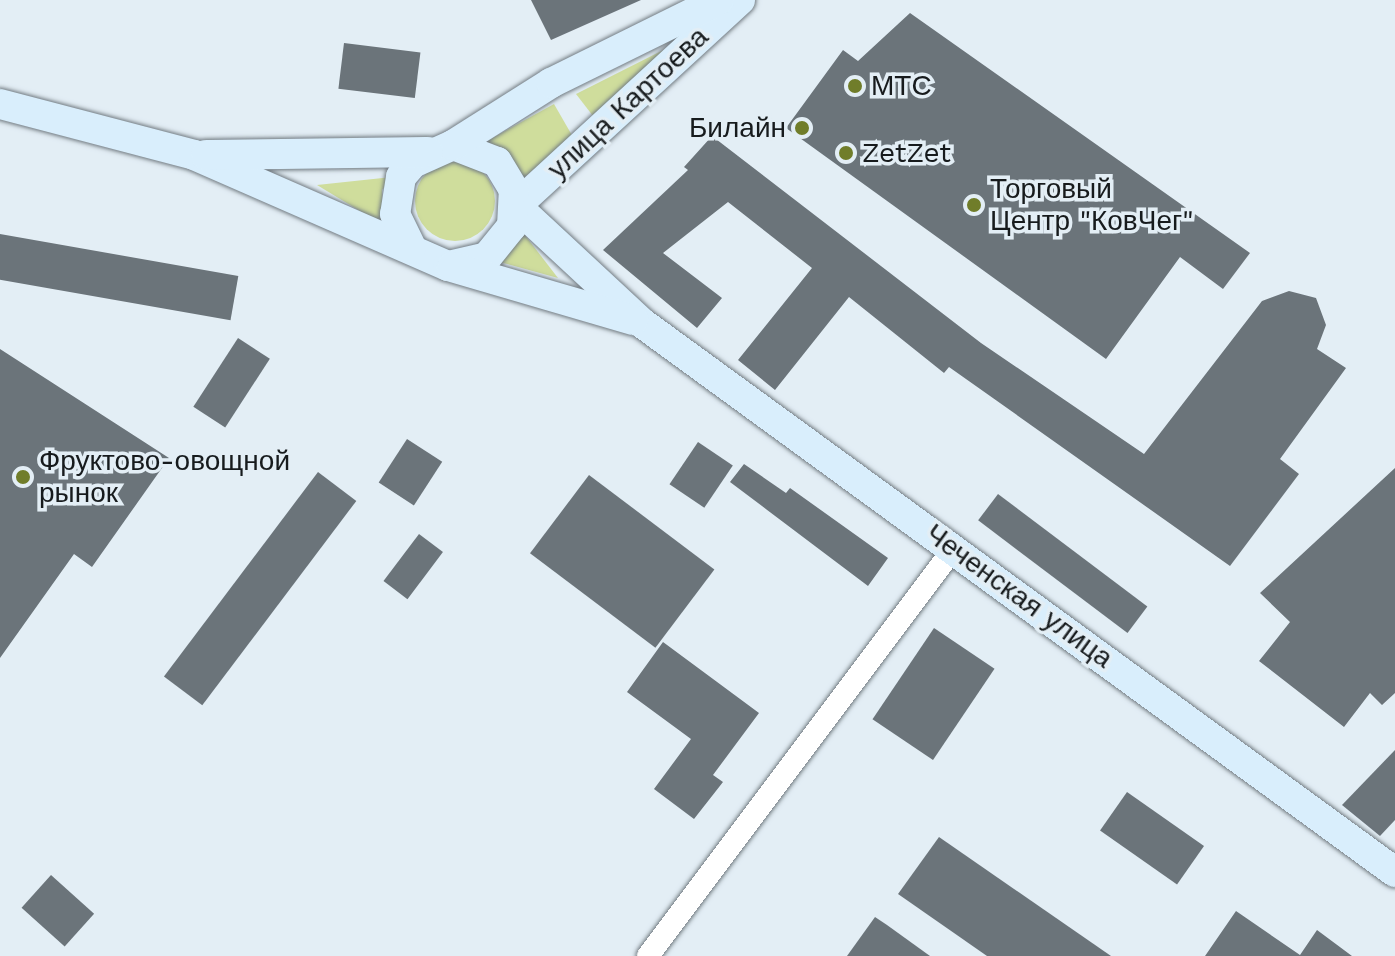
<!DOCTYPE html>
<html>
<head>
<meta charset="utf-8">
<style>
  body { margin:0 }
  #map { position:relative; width:1395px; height:956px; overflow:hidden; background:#e3eef5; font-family:"Work Sans",sans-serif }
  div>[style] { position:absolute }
  .green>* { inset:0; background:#cfdd9c }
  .round { border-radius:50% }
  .building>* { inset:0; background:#6b747a; transform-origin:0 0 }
  .roads { filter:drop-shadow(0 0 2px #737c83) drop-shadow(0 0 2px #737c83) }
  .street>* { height:22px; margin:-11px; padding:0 11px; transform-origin:11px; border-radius:11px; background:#fff }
  .secondary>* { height:30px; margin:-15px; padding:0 15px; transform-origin:15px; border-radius:15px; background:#d9eefc }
  .dots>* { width:22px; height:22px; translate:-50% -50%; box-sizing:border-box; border:4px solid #e3eef5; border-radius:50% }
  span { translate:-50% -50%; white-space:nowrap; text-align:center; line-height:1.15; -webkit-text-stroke:7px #e3eef5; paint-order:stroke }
  .poi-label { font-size:28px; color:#171b1d }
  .left { translate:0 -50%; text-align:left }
  .right { translate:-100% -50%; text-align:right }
  .street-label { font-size:28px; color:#171b1d }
</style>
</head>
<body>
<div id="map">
  <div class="green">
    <div style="clip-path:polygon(691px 36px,593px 116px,576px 94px)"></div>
    <div style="clip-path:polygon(554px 104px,573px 137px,519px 182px,485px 142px)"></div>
    <div class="round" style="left:415px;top:161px;width:80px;height:80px"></div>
    <div style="clip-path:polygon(392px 177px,382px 190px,383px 225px,317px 185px)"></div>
    <div style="clip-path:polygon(521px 230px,558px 278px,496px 261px)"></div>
  </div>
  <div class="building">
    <div style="clip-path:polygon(531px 0,641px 0,551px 40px)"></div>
    <div style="clip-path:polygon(910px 13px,1250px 253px,1223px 289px,1180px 257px,1106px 359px,786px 128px,843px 50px,858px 61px)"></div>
    <div style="left:344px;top:43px;width:77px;height:46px;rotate:7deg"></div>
    <div style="clip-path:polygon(712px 136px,981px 343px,1144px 454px,1262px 301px,1289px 291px,1316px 298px,1326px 325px,1317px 349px,1346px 368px,1280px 459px,1299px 474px,1230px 566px,949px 367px,944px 373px,849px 297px,775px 390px,738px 360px,812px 268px,728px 202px,663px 253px,722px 298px,697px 328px,603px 250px,688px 170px,684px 167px)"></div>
    <div style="left:0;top:234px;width:242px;height:45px;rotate:10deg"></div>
    <div style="left:238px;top:338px;width:38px;height:82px;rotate:33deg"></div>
    <div style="clip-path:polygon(0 349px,169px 458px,92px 567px,74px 554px,0 658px)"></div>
    <div style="left:407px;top:439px;width:42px;height:52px;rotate:33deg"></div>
    <div style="left:698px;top:442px;width:42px;height:51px;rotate:34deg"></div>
    <div style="clip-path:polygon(744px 464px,786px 493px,790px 488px,888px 558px,868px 586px,730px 482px)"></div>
    <div style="clip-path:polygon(1395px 468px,1395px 693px,1382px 705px,1370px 693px,1344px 727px,1259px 661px,1290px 622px,1260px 593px)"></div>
    <div style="left:318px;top:472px;width:48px;height:256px;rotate:37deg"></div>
    <div style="left:589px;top:475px;width:157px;height:98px;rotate:37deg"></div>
    <div style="left:998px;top:494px;width:187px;height:33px;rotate:37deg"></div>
    <div style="left:419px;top:534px;width:30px;height:59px;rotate:37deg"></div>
    <div style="left:934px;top:628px;width:73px;height:110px;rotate:34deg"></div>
    <div style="clip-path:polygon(663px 642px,759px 713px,713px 775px,723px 782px,694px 819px,654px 789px,691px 739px,627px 692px)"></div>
    <div style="clip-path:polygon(1395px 750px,1395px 820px,1380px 836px,1342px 805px)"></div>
    <div style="left:1127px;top:792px;width:94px;height:47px;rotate:35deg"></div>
    <div style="clip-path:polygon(939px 837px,1111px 956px,987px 956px,898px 894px)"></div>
    <div style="left:51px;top:875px;width:58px;height:44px;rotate:42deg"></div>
    <div style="clip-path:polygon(1236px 911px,1300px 955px,1317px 930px,1352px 956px,1205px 956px)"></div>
    <div style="clip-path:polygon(875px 917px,887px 925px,930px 956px,847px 956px)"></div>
  </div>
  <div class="roads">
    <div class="street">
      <div style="left:648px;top:956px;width:510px;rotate:-53.13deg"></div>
    </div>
    <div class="secondary">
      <div style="left:740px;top:0;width:304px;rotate:137.4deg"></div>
      <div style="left:516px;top:206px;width:172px;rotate:42.9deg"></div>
      <div style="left:642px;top:323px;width:932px;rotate:36.1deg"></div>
      <div style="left:0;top:104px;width:201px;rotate:14.7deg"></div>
      <div style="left:194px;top:155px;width:277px;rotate:23.6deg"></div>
      <div style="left:448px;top:266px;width:40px;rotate:-13deg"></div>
      <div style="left:487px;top:257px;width:40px;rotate:-51deg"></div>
      <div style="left:512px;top:226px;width:36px;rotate:-87deg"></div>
      <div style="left:514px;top:190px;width:33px;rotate:-121deg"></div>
      <div style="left:497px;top:162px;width:47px;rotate:-158.9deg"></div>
      <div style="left:453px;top:145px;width:44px;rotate:155.8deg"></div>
      <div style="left:413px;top:163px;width:18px;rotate:131deg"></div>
      <div style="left:401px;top:177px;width:37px;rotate:99deg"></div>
      <div style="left:395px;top:214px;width:37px;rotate:64deg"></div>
      <div style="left:453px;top:145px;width:116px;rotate:-32.3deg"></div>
      <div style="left:551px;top:83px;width:187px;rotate:-26.3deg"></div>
      <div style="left:206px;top:155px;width:222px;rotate:-0.8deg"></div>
      <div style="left:452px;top:267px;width:189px;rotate:16.3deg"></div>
    </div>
  </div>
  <div class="dots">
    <div style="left:855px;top:86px;background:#707d2a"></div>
    <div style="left:802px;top:128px;background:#707d2a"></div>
    <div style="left:846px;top:153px;background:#707d2a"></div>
    <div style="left:974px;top:205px;background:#707d2a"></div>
    <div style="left:23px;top:477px;background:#707d2a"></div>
  </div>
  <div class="poi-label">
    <span class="left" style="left:871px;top:86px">МТС</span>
    <span class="right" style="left:786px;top:128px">Билайн</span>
    <span class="left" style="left:862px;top:153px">ZetZet</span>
    <span class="left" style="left:990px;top:205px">Торговый<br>Центр "КовЧег"</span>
    <span class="left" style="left:39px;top:477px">Фруктово-овощной<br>рынок</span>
  </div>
  <div class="street-label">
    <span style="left:628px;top:103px;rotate:-43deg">улица Картоева</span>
    <span style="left:1019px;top:596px;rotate:36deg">Чеченская улица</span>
  </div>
</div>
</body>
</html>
